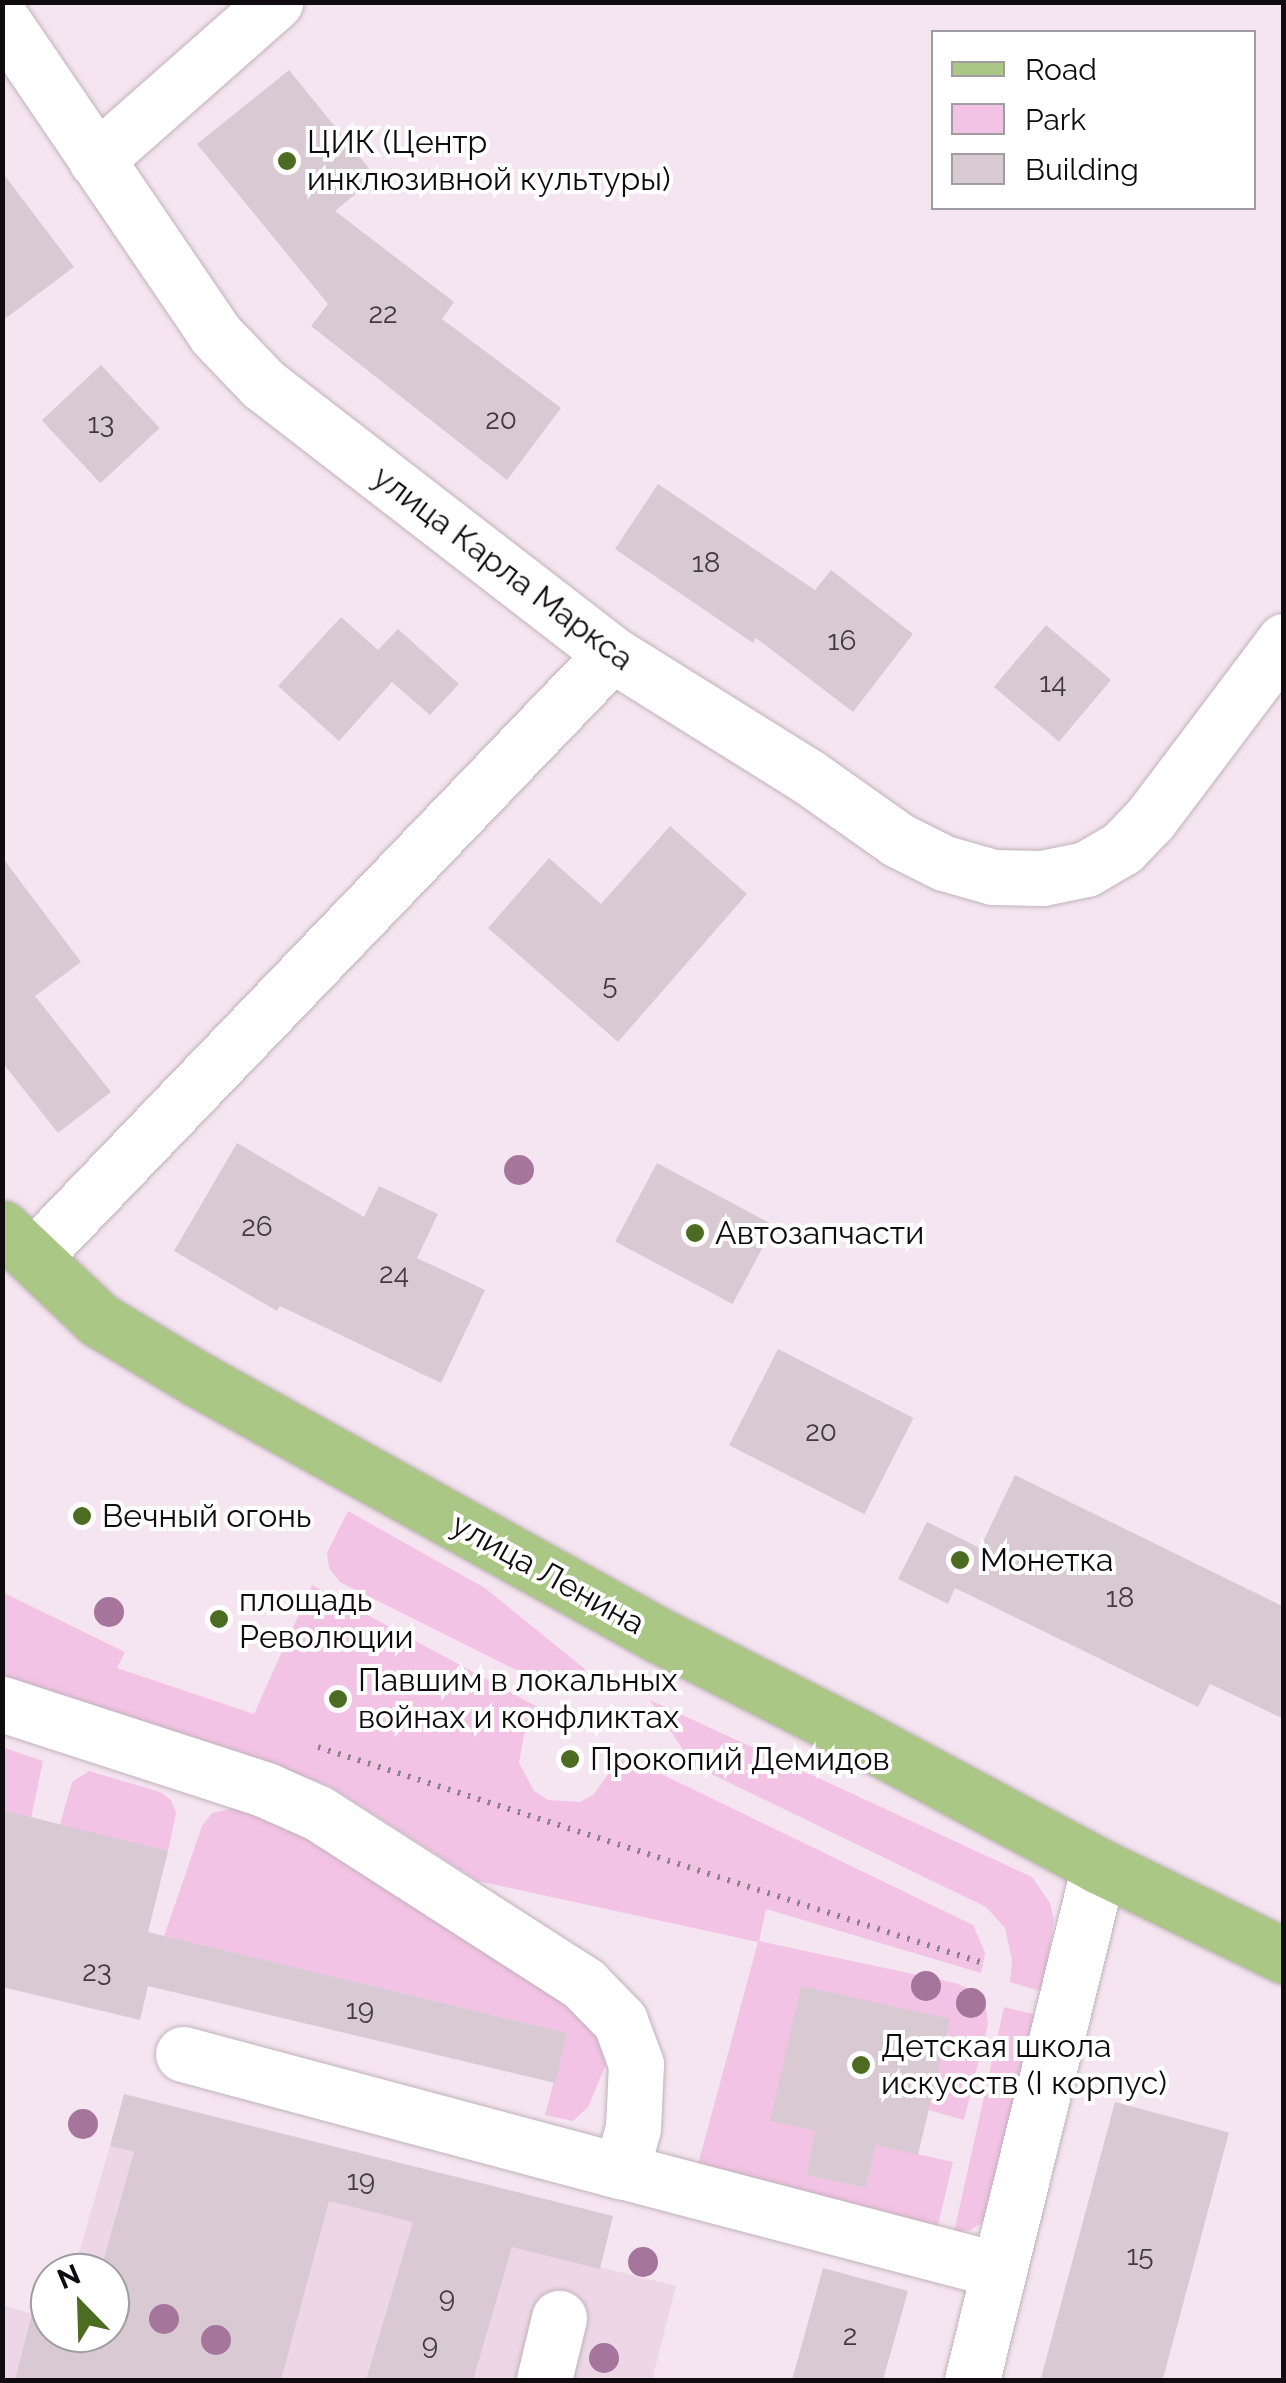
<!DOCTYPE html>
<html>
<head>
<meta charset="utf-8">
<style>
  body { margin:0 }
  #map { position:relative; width:1286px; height:2383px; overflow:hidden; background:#f5e5f0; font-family:Raleway,sans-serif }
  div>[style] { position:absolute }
  .built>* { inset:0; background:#edd7e6 }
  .green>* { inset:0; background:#f3c3e5 }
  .building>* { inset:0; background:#d8c9d3; transform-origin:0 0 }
  .path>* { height:6px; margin-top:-3px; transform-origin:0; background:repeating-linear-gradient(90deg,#8d828a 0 2.5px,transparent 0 10.5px) }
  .roads { filter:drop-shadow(0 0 2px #c0b2bb) drop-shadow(0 0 2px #c0b2bb) }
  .minor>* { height:55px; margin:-27.5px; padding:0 27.5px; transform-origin:27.5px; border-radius:27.5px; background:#fff }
  .major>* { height:55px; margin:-27.5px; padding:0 27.5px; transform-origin:27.5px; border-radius:27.5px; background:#abc785 }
  .trees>* { width:30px; height:30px; margin:-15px; border-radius:50%; background:#a5759b }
  .dots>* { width:28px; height:28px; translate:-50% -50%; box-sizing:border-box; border:5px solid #fff; border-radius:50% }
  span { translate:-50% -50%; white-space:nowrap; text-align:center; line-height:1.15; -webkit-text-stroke:8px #fff; paint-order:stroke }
  .number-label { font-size:28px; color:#423a40 }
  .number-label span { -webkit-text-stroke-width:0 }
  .poi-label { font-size:32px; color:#100b0f }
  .left { translate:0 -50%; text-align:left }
  .street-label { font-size:32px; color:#100b0f }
  .frame { position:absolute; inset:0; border:5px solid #100b0f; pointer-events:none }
  .legend { position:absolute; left:931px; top:30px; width:325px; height:180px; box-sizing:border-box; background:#fff; border:2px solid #9f9d9f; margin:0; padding:12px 18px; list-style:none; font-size:30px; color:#100b0f }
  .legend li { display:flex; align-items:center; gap:20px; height:50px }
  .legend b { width:50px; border:2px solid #9f9d9f }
  .north { position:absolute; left:30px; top:2253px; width:100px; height:100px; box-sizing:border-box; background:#fff; border:2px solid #9f9d9f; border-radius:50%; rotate:337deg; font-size:28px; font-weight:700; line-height:40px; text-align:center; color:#100b0f }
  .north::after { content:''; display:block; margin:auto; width:35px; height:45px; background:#4c6c22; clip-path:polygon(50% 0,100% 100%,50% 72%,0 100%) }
</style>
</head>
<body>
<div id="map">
  <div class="built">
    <div style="clip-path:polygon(110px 2146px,676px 2286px,652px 2380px,3px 2380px,2px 2305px,50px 2319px,50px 2333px,110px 2333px,110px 2273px,73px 2273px)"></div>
  </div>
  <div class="green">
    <div style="clip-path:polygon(348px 1511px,485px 1588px,586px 1670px,532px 1678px,340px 1582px,329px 1568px,327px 1553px)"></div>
    <div style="clip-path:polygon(312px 1585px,547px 1712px,524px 1734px,519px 1763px,534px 1791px,548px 1800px,580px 1802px,594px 1794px,612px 1769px,614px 1751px,973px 1925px,985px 1953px,981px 1973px,766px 1909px,759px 1941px,955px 1983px,975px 1991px,986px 2007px,988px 2024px,964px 2120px,929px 2110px,770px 2120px,815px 2131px,806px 2175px,866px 2188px,876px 2145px,953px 2162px,937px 2229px,696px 2172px,758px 1942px,478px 1881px,328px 1785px,3px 1679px,2px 1592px,125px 1652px,117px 1668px,254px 1714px)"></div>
    <div style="clip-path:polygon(650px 1700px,1032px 1877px,1050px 1903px,1054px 1920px,1043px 1992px,1010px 1982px,1012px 1960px,1005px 1928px,986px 1907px,693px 1765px)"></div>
    <div style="clip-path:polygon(2px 1747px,43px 1761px,31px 1818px,3px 1810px)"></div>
    <div style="clip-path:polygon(89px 1771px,160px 1792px,171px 1800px,176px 1813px,168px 1851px,60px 1825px,72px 1782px)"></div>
    <div style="clip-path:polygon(241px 1807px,316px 1841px,584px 2012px,597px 2026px,607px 2062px,588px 2107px,573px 2121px,545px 2115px,567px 2033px,164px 1936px,202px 1826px,212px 1813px)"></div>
    <div style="clip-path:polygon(1004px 2007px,1037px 2015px,990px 2218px,970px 2230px,954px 2232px)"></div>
  </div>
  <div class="building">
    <div style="clip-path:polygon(289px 70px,376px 177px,335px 211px,454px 302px,442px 319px,561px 408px,507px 480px,311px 326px,328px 304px,197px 144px)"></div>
    <div style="clip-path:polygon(2px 172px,74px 267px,2px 321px)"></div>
    <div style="left:101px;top:365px;width:86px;height:81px;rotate:47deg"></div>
    <div style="clip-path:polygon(658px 484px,815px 590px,831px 570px,913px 634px,853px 712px,756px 638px,753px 643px,615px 549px)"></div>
    <div style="clip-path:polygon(341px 617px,378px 650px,398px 629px,459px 684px,430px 715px,392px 682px,339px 741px,278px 686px)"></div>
    <div style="left:1046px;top:625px;width:85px;height:81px;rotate:40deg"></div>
    <div style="clip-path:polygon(670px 826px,747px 894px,618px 1042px,488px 928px,549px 858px,601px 904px)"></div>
    <div style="clip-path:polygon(2px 857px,81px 962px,35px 996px,111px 1092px,58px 1133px,2px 1062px)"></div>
    <div style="clip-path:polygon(237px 1143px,364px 1217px,379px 1186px,438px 1214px,417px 1258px,485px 1290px,441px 1383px,280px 1306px,277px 1311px,174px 1251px)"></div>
    <div style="left:657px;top:1163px;width:133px;height:89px;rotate:28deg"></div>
    <div style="left:778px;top:1349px;width:152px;height:108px;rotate:27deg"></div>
    <div style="clip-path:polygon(1015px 1475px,1284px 1607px,1284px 1719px,1210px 1684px,1198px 1707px,955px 1588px,948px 1604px,898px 1579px,927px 1522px,980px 1548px)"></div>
    <div style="clip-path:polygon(2px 1810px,168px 1851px,148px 1932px,567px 2033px,555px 2083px,148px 1986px,140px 2020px,2px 1987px)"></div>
    <div style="clip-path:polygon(801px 1986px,950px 2019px,918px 2155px,876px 2145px,866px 2188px,806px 2175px,815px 2131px,770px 2121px)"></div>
    <div style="clip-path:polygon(124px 2094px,613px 2216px,600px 2269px,512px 2247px,473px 2380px,366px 2380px,413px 2222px,329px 2201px,281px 2380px,15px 2380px,32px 2313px,50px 2319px,50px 2333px,110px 2333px,110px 2273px,100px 2273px,134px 2152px,110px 2146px)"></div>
    <div style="left:1115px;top:2102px;width:118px;height:285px;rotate:15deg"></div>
    <div style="clip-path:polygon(823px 2268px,908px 2291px,883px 2380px,792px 2380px)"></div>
  </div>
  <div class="path">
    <div style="left:318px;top:1747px;width:699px;rotate:17.99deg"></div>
  </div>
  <div class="roads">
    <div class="minor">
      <div style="left:2px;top:20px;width:379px;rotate:55.8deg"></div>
      <div style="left:215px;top:334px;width:69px;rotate:46.2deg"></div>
      <div style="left:263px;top:384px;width:441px;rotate:37.7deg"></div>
      <div style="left:612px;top:654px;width:229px;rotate:32deg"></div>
      <div style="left:806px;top:775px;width:113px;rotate:35.2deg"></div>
      <div style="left:898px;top:840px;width:51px;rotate:26.6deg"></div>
      <div style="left:944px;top:863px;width:51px;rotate:15.9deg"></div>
      <div style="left:993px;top:877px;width:49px;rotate:1.2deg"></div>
      <div style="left:1042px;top:878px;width:45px;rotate:-11.6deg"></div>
      <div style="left:1086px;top:869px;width:42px;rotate:-30.3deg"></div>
      <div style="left:1122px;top:848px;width:40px;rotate:-46deg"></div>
      <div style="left:1150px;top:819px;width:223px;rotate:-53deg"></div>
      <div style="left:96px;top:160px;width:239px;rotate:-41.4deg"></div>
      <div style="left:33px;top:1257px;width:836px;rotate:-46.16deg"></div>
      <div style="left:2px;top:1704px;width:278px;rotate:18deg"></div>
      <div style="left:266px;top:1790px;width:57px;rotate:23.9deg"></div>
      <div style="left:318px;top:1813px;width:316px;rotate:32.7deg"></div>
      <div style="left:584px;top:1984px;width:52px;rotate:45.8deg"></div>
      <div style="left:620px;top:2021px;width:46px;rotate:69.6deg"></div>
      <div style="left:636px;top:2064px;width:64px;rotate:92.7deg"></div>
      <div style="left:633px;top:2128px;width:45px;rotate:105.6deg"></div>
      <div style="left:621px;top:2171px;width:390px;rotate:14.7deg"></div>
      <div style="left:183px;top:2054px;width:453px;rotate:15deg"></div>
      <div style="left:544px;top:2380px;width:64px;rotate:-76.4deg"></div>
      <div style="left:972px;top:2380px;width:529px;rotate:-76.12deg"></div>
    </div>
    <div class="major">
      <div style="left:2px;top:1228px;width:134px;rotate:43.5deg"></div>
      <div style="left:99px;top:1320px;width:117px;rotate:31deg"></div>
      <div style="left:199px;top:1380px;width:525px;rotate:29.05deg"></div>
      <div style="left:658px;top:1635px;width:221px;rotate:26.9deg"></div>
      <div style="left:855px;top:1735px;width:277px;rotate:28.2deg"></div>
      <div style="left:1099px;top:1866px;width:206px;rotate:25.9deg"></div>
    </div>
  </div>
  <div class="trees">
    <div style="left:519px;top:1170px"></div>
    <div style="left:109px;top:1612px"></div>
    <div style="left:926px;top:1986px"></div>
    <div style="left:971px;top:2003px"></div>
    <div style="left:83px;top:2124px"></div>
    <div style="left:643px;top:2262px"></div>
    <div style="left:164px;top:2319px"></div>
    <div style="left:216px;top:2340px"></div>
    <div style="left:604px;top:2358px"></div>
  </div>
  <div class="dots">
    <div style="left:287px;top:161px;background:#4c6c22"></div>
    <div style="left:695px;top:1233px;background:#4c6c22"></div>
    <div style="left:82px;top:1516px;background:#4c6c22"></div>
    <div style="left:960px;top:1560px;background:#4c6c22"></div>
    <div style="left:219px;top:1619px;background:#4c6c22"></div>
    <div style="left:338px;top:1699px;background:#4c6c22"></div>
    <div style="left:570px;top:1759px;background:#4c6c22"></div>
    <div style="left:861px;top:2065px;background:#4c6c22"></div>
  </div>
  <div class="number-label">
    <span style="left:383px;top:314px">22</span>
    <span style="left:501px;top:420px">20</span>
    <span style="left:101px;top:424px">13</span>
    <span style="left:706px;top:563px">18</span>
    <span style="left:842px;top:641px">16</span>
    <span style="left:1053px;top:683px">14</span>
    <span style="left:610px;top:985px">5</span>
    <span style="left:257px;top:1227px">26</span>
    <span style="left:394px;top:1274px">24</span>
    <span style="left:821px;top:1432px">20</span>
    <span style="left:1120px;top:1598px">18</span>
    <span style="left:97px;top:1972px">23</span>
    <span style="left:360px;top:2010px">19</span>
    <span style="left:361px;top:2181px">19</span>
    <span style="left:1140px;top:2256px">15</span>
    <span style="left:447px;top:2298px">9</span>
    <span style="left:850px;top:2336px">2</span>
    <span style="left:430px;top:2345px">9</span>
  </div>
  <div class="poi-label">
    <span class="left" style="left:307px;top:161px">ЦИК (Центр<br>инклюзивной культуры)</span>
    <span class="left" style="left:715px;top:1233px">Автозапчасти</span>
    <span class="left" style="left:102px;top:1516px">Вечный огонь</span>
    <span class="left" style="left:980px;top:1560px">Монетка</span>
    <span class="left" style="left:239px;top:1619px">площадь<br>Революции</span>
    <span class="left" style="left:358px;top:1699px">Павшим в локальных<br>войнах и конфликтах</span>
    <span class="left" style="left:590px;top:1759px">Прокопий Демидов</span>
    <span class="left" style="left:881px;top:2065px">Детская школа<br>искусств (I корпус)</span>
  </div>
  <div class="street-label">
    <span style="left:503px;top:568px;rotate:37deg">улица Карла Маркса</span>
    <span style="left:548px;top:1574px;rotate:29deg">улица Ленина</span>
  </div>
  <div class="frame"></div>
  <ul class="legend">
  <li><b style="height:12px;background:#abc785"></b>Road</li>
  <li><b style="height:28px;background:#f3c3e5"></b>Park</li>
  <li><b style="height:28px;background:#d8c9d3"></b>Building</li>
  </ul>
  <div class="north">N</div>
</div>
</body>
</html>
